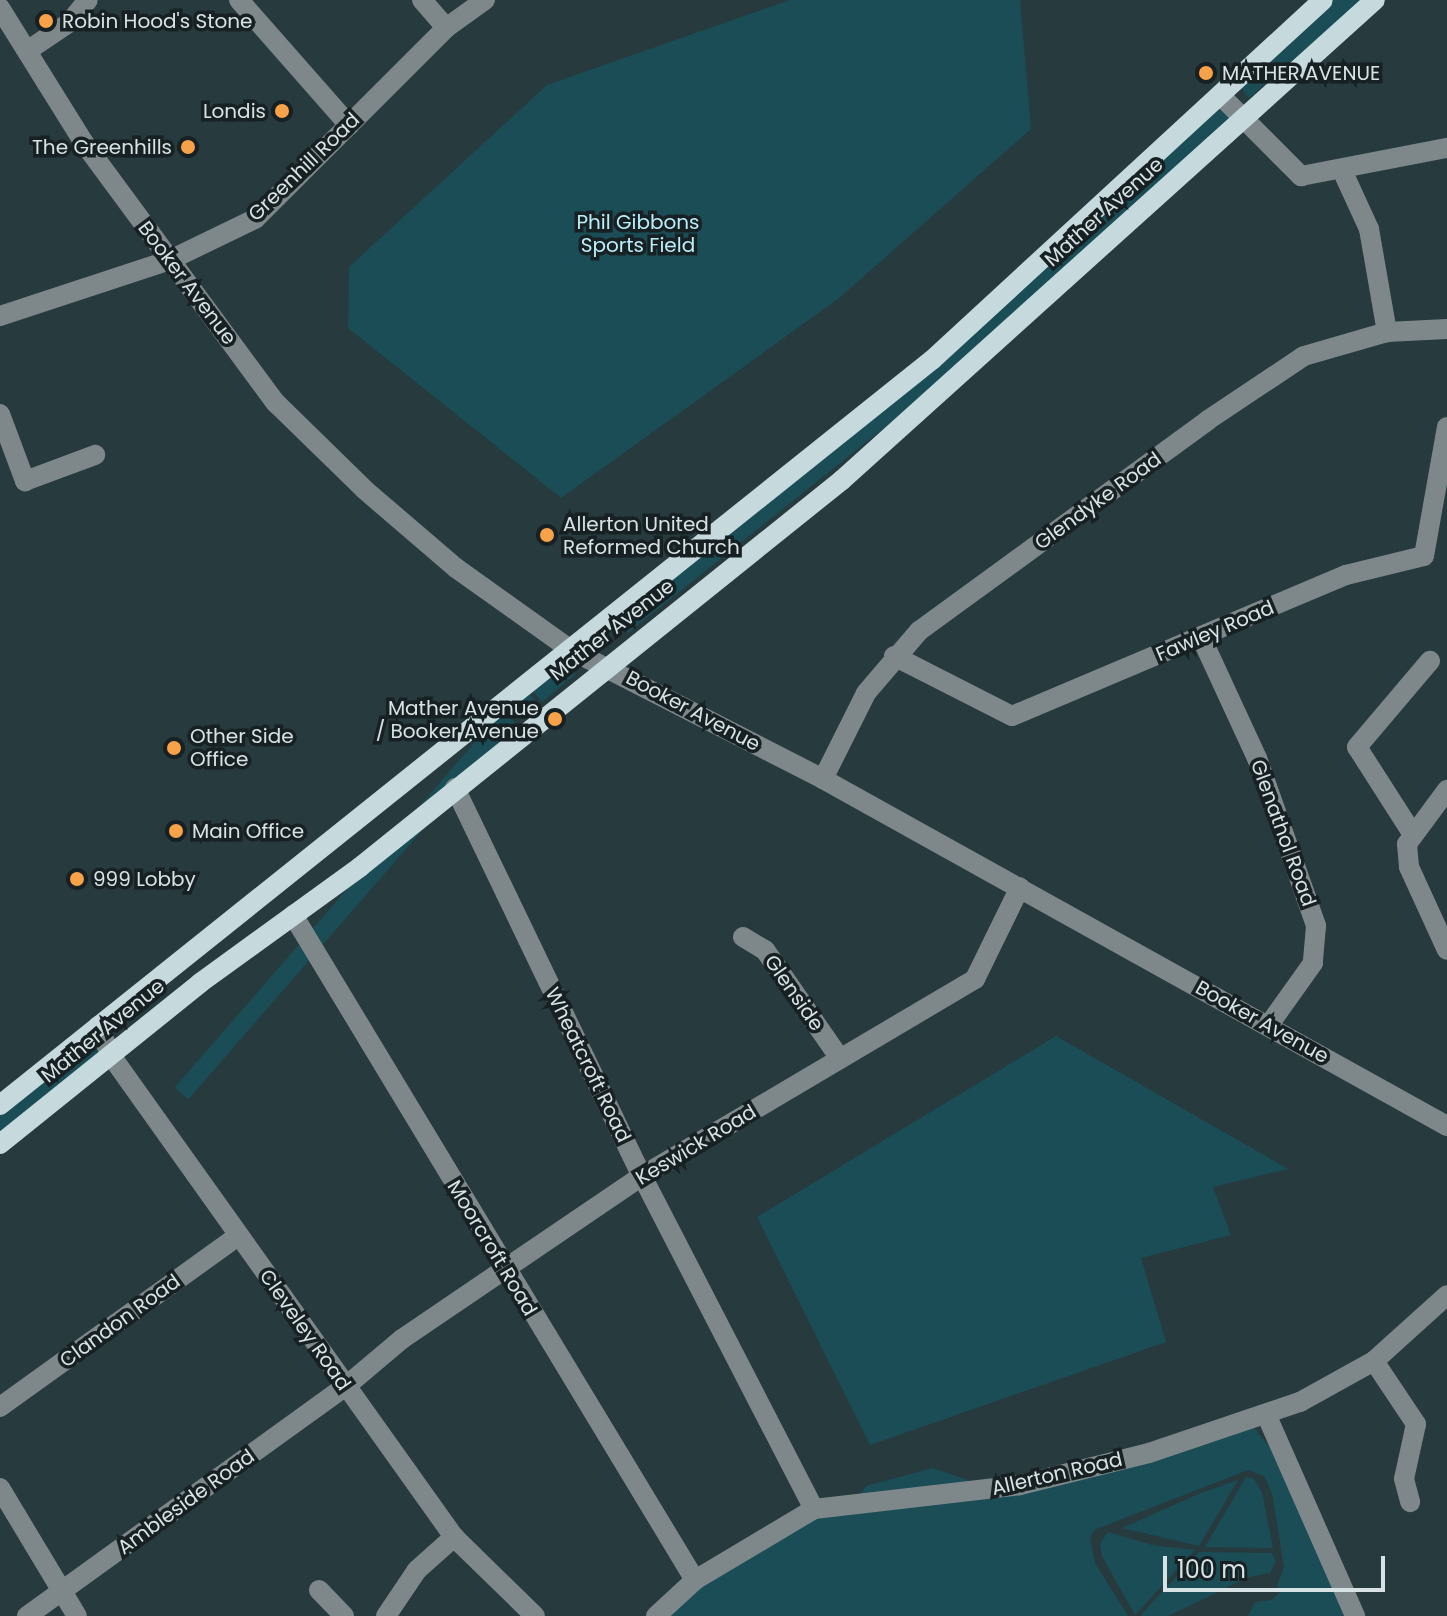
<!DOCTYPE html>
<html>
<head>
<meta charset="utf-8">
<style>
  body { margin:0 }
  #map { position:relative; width:1447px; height:1616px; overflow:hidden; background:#273a3e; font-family:Poppins,sans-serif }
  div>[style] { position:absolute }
  .green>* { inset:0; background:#1b4d57; transform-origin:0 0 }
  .minor>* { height:20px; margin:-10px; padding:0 10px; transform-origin:10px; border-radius:10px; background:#7e888a }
  .major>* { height:20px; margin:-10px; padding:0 10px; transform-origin:10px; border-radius:10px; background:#c6d9dd }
  .dots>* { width:22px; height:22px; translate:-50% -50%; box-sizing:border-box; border:4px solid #172022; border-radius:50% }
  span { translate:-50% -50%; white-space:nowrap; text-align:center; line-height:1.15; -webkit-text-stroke:7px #172022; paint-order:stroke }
  .poi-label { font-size:20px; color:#d6e2e4 }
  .left { translate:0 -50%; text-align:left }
  .right { translate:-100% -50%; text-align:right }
  .street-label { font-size:20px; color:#d6e2e4 }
  .park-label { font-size:20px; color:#bbedf9 }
  .scale { position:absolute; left:1163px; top:1556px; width:222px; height:36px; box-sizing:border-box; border:4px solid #d6e2e4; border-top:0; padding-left:10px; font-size:24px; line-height:28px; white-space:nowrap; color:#d6e2e4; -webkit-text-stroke:6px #172022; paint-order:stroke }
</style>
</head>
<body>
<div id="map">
  <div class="green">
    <div style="clip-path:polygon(790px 0,1020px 0,1031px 129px,838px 299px,561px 498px,348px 328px,349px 267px,547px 85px)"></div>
    <div style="clip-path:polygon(1334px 0,1362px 0,1249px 98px,1239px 86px)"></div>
    <div style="clip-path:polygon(1220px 103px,1232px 116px,910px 407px,628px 633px,610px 623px)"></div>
    <div style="clip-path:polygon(559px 663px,576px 674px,542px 702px,529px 687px)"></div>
    <div style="clip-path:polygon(527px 690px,538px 704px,521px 718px,505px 708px)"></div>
    <div style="left:502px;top:711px;width:18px;height:499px;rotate:41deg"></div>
    <div style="clip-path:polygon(96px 1035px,105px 1051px,0 1135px,0 1111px)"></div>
    <div style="clip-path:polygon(1056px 1036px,1288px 1169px,1213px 1187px,1231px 1235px,1141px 1258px,1166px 1342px,870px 1445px,757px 1217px)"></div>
    <div style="clip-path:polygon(1253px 1426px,1278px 1458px,1344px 1616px,1248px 1616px,1255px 1602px,1272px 1600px,1280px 1592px,1277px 1585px,1284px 1567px,1272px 1493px,1264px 1476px,1248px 1470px,1094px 1530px,1090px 1538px,1095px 1563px,1128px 1616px,656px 1616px,814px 1509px,851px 1506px,866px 1486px,933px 1468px,968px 1480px,962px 1493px,1053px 1486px)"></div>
    <div style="clip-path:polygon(1246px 1477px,1254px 1479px,1262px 1492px,1273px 1548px,1205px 1547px)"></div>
    <div style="clip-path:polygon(1238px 1480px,1199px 1546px,1122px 1528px,1201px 1493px)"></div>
    <div style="clip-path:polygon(1108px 1532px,1152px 1545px,1195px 1550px,1135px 1615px,1102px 1556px,1100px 1544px)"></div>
    <div style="clip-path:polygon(1199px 1552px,1272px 1553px,1276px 1561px,1270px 1573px,1249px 1577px,1168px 1616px,1140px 1616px)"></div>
  </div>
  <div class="minor">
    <div style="left:239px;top:0;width:167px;rotate:48.7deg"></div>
    <div style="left:422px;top:0;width:37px;rotate:49deg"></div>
    <div style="left:0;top:8px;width:159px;rotate:58.1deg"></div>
    <div style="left:84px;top:143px;width:323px;rotate:53.6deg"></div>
    <div style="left:276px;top:403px;width:124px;rotate:44.3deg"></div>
    <div style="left:365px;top:490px;width:120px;rotate:40.6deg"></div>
    <div style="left:456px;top:568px;width:141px;rotate:35.5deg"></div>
    <div style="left:571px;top:650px;width:283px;rotate:27.1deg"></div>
    <div style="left:823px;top:779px;width:714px;rotate:29.08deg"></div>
    <div style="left:27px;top:51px;width:52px;rotate:-34deg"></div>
    <div style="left:70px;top:22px;width:28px;rotate:-51deg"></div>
    <div style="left:1220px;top:95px;width:115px;rotate:45deg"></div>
    <div style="left:1301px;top:176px;width:149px;rotate:-10.9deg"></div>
    <div style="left:1342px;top:170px;width:65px;rotate:65.4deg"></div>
    <div style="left:1369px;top:229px;width:105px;rotate:80.1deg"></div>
    <div style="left:0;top:316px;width:179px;rotate:-18.2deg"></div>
    <div style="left:170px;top:260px;width:94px;rotate:-25.8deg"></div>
    <div style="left:255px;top:219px;width:270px;rotate:-45deg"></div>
    <div style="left:446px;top:28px;width:48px;rotate:-35.7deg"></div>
    <div style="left:0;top:414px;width:72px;rotate:69.5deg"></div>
    <div style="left:25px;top:481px;width:75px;rotate:-20.4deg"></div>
    <div style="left:1201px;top:637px;width:133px;rotate:65.2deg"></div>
    <div style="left:1257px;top:758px;width:178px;rotate:70.6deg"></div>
    <div style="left:1316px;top:926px;width:37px;rotate:95deg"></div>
    <div style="left:1313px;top:963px;width:77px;rotate:125.5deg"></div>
    <div style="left:894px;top:656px;width:132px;rotate:27deg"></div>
    <div style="left:1012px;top:716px;width:363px;rotate:-22.9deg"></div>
    <div style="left:1346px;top:575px;width:80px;rotate:-13.7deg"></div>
    <div style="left:1424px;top:556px;width:131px;rotate:-79.9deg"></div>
    <div style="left:823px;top:779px;width:96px;rotate:-63.4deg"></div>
    <div style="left:866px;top:693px;width:82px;rotate:-49.5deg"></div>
    <div style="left:919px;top:631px;width:358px;rotate:-36.1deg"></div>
    <div style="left:1208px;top:420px;width:115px;rotate:-33.7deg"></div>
    <div style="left:1304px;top:356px;width:86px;rotate:-16.1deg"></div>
    <div style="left:1387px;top:332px;width:60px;rotate:-2.9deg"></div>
    <div style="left:455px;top:788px;width:431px;rotate:64.3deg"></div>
    <div style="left:642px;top:1176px;width:375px;rotate:62.7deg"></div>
    <div style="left:1447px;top:790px;width:67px;rotate:126.5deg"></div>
    <div style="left:1407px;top:844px;width:23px;rotate:85deg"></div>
    <div style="left:1409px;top:867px;width:91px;rotate:65.4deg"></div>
    <div style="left:1412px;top:833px;width:102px;rotate:-122.6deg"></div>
    <div style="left:1357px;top:747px;width:113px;rotate:-49.7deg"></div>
    <div style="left:293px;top:915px;width:777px;rotate:58.85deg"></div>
    <div style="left:743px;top:937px;width:26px;rotate:31deg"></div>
    <div style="left:765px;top:950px;width:129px;rotate:55.4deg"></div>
    <div style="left:98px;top:1026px;width:34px;rotate:66deg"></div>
    <div style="left:112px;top:1057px;width:589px;rotate:54.53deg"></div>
    <div style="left:454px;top:1537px;width:113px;rotate:44.3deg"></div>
    <div style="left:1374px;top:1361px;width:76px;rotate:56.3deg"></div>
    <div style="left:1416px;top:1424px;width:56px;rotate:102.3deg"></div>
    <div style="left:1404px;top:1479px;width:24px;rotate:75deg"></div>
    <div style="left:0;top:1407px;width:294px;rotate:-35.7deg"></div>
    <div style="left:1266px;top:1414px;width:221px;rotate:66.2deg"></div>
    <div style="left:0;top:1488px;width:149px;rotate:59deg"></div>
    <div style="left:319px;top:1590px;width:36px;rotate:46deg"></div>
    <div style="left:27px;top:1616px;width:392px;rotate:-35.8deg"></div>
    <div style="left:345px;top:1387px;width:75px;rotate:-40.1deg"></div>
    <div style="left:402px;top:1339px;width:290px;rotate:-34.2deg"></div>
    <div style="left:642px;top:1176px;width:387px;rotate:-30.6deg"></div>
    <div style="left:975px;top:979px;width:102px;rotate:-63.9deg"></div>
    <div style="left:386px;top:1616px;width:55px;rotate:-56deg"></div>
    <div style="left:417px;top:1570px;width:50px;rotate:-41.7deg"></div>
    <div style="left:656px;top:1616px;width:53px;rotate:-42.7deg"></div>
    <div style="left:695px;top:1580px;width:139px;rotate:-30.8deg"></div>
    <div style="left:814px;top:1509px;width:207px;rotate:-6.6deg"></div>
    <div style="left:1020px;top:1485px;width:133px;rotate:-13.9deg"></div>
    <div style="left:1149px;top:1453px;width:159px;rotate:-18.7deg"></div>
    <div style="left:1300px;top:1402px;width:85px;rotate:-29deg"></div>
    <div style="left:1374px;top:1361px;width:98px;rotate:-42.1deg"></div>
  </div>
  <div class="major">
    <div style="left:0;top:1105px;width:1193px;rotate:-38.64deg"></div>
    <div style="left:932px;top:360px;width:531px;rotate:-42.64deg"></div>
    <div style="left:0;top:1144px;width:257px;rotate:-38.8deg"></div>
    <div style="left:200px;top:983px;width:198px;rotate:-35.9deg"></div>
    <div style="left:360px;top:867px;width:618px;rotate:-38.76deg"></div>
    <div style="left:842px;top:480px;width:717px;rotate:-42.01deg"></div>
  </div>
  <div class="dots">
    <div style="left:46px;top:21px;background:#f7a149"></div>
    <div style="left:1206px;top:73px;background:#f7a149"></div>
    <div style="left:282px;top:111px;background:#f7a149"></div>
    <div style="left:188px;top:147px;background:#f7a149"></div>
    <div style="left:547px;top:535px;background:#f7a149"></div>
    <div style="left:555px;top:719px;background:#f7a149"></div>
    <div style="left:174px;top:748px;background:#f7a149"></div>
    <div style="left:176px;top:831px;background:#f7a149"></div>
    <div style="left:77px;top:879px;background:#f7a149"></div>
  </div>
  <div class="poi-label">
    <span class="left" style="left:62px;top:21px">Robin Hood's Stone</span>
    <span class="left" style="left:1222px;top:73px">MATHER AVENUE</span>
    <span class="right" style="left:266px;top:111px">Londis</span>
    <span class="right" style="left:172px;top:147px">The Greenhills</span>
    <span class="left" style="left:563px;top:536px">Allerton United<br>Reformed Church</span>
    <span class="right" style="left:539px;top:720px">Mather Avenue<br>/ Booker Avenue</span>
    <span class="left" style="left:190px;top:748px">Other Side<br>Office</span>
    <span class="left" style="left:192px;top:831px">Main Office</span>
    <span class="left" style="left:93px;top:879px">999 Lobby</span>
  </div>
  <div class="street-label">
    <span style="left:304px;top:167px;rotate:-44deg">Greenhill Road</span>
    <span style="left:1104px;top:212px;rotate:-42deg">Mather Avenue</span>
    <span style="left:187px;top:283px;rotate:53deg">Booker Avenue</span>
    <span style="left:1098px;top:501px;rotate:-36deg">Glendyke Road</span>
    <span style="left:612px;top:630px;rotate:-38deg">Mather Avenue</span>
    <span style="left:1215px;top:631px;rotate:-23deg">Fawley Road</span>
    <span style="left:693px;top:711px;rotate:28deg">Booker Avenue</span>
    <span style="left:1283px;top:833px;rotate:70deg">Glenathol Road</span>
    <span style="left:794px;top:993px;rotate:55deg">Glenside</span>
    <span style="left:1262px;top:1022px;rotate:29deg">Booker Avenue</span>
    <span style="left:103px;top:1031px;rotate:-39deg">Mather Avenue</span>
    <span style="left:588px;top:1065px;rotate:64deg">Wheatcroft Road</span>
    <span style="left:696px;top:1145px;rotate:-31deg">Keswick Road</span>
    <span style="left:492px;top:1248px;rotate:59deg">Moorcroft Road</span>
    <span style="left:120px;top:1321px;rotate:-36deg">Clandon Road</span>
    <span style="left:305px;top:1330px;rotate:55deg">Cleveley Road</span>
    <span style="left:1057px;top:1474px;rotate:-13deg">Allerton Road</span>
    <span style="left:186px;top:1502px;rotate:-36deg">Ambleside Road</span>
  </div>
  <div class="park-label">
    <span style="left:638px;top:234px">Phil Gibbons<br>Sports Field</span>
  </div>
  <div class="scale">100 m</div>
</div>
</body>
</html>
